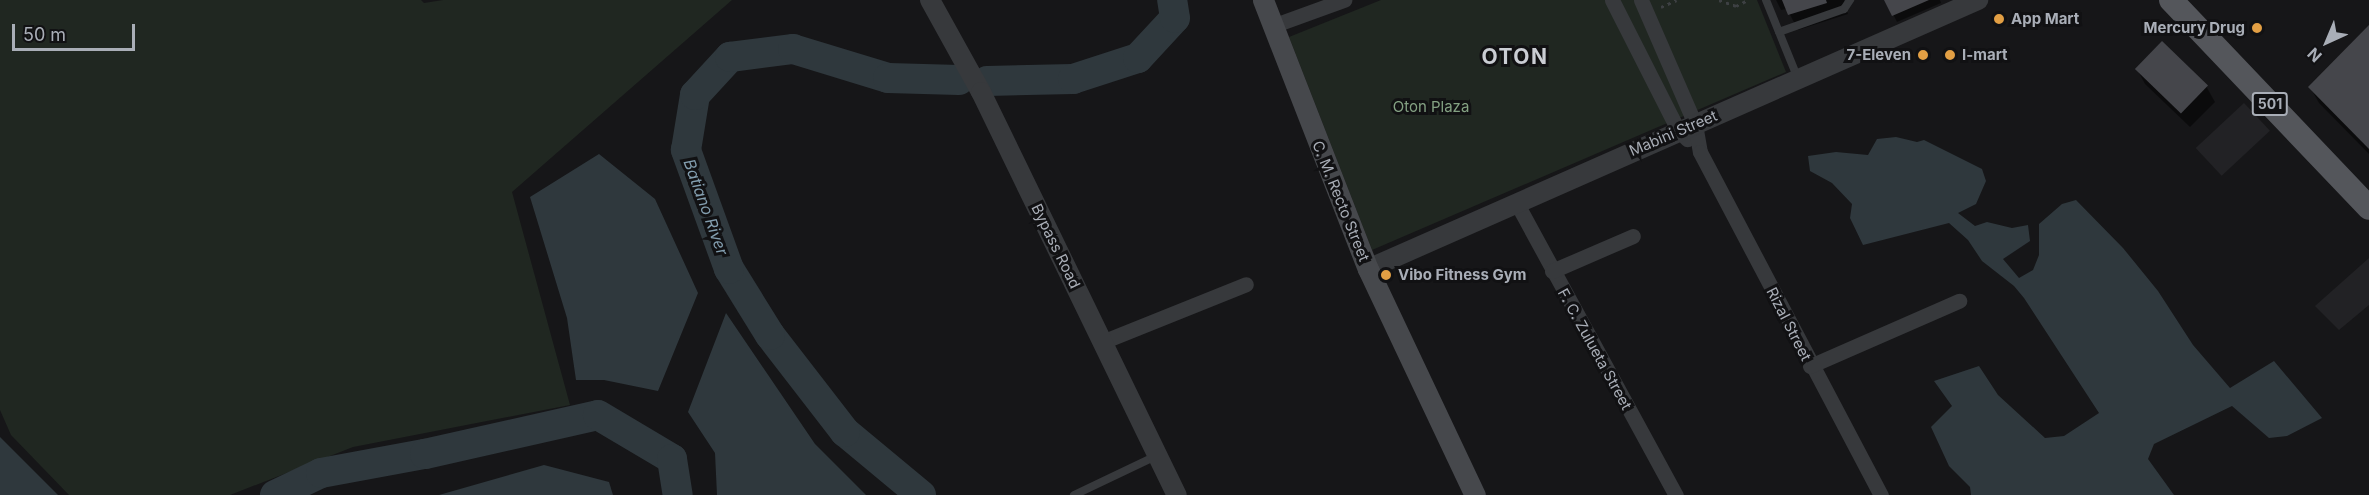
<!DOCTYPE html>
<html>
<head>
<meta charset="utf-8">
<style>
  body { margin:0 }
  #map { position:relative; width:2369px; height:495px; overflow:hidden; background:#161618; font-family:Inter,sans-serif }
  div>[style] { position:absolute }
  .built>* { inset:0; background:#222225; transform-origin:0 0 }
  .green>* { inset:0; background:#202721 }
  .water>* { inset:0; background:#2f383d }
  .shadow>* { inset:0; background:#0007 }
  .river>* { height:30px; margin:-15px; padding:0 15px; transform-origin:15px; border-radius:15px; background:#2f383d }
  .building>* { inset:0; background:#45464b; transform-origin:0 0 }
  .path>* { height:3px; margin-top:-1.5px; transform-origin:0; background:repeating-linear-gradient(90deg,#3d4043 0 3px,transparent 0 7.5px) }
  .service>* { height:8px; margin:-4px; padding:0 4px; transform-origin:4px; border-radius:4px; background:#37393c }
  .minor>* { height:15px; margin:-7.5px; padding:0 7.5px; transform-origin:7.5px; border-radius:7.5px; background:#37393c }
  .tertiary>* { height:20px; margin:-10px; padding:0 10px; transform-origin:10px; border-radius:10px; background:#37393c }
  .secondary>* { height:21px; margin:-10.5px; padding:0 10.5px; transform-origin:10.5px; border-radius:10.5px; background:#46484c }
  .primary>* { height:24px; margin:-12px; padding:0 12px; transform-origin:12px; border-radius:12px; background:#54565b }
  .dots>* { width:16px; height:16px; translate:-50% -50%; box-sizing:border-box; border:3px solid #111113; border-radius:50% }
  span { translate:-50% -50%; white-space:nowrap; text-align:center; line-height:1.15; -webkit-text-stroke:6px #111113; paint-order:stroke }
  .shield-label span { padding:2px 4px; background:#111113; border:2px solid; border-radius:4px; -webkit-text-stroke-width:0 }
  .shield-label { font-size:14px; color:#a9aeb7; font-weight:700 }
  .poi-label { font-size:15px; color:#a9aeb7; font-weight:700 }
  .left { translate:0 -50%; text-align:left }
  .right { translate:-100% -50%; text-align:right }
  .park-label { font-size:15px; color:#83a082 }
  .street-label { font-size:15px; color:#a9aeb7 }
  .water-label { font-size:16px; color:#839eaf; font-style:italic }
  .district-label { font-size:21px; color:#cacdd3; font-weight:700; letter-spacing:1.5px }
  .north { position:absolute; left:2297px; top:12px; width:60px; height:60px; -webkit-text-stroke:4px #111113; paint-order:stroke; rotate:224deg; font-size:16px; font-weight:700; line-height:24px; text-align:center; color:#a9aeb7 }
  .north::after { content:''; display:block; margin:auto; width:21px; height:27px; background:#a9aeb7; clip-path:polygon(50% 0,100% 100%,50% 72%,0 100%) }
  .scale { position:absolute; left:12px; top:24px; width:123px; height:27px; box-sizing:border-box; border:3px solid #a9aeb7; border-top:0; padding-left:8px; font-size:18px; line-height:21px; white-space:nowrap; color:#a9aeb7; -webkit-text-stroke:4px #111113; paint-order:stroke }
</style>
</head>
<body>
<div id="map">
  <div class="built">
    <div style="left:2244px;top:103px;width:38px;height:66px;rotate:47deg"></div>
    <div style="clip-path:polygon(2369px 258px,2369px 305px,2339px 330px,2315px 306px)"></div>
  </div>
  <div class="green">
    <div style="clip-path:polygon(0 0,421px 0,424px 3px,443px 0,732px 0,512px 192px,570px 405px,353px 447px,230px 495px,69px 495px,11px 435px,0 410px)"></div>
    <div style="clip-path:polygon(1381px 0,1757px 0,1786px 72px,1372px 250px,1289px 37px)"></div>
  </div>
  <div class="water">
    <div style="clip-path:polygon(1896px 137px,1917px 142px,1924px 140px,1982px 169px,1986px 181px,1976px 204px,1958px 213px,1975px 226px,1987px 222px,2012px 228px,2028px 225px,2030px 241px,2003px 259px,2019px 278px,2033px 270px,2039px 255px,2039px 224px,2062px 204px,2076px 200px,2123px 248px,2158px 291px,2193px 345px,2230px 388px,2274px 361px,2322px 418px,2287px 436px,2269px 438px,2232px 406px,2154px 444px,2148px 459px,2174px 495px,1971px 495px,1970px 487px,1949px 466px,1931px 427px,1952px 406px,1934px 381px,1979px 366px,1998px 395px,2045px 438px,2064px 436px,2099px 413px,2024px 298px,2014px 286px,1982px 261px,1968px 240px,1949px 223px,1863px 245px,1850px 218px,1852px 204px,1832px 183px,1810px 171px,1808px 156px,1836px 152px,1868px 155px,1877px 139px)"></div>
    <div style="clip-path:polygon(599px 154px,655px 199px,698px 293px,658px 391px,604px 380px,576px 380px,567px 318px,530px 197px)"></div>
    <div style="clip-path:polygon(726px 313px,815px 444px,866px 495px,717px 495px,715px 453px,688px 412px)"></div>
    <div style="clip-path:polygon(0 437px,58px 495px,0 495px)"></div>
    <div style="clip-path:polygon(544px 465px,609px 482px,613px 495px,439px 495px)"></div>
  </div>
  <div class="shadow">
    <div style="clip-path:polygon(1776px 0,1844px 0,1848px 14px,1798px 30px,1787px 9px,1781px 10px)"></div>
    <div style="clip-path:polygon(1886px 0,1940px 0,1941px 3px,1897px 22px)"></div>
    <div style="clip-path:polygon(2369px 27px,2369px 154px,2319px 103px,2310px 87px)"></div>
    <div style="clip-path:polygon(2137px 69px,2206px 86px,2215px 102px,2190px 127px,2145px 84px)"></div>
  </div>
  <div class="river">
    <div style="left:987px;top:81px;width:86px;rotate:-1.3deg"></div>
    <div style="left:1073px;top:79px;width:68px;rotate:-17.9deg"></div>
    <div style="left:1138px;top:58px;width:54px;rotate:-47.2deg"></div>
    <div style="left:1175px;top:18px;width:18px;rotate:-99deg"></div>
    <div style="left:275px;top:495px;width:51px;rotate:-25.6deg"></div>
    <div style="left:321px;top:473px;width:106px;rotate:-10.4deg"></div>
    <div style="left:425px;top:454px;width:177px;rotate:-12.7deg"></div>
    <div style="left:598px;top:415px;width:86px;rotate:30.7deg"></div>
    <div style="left:672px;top:459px;width:36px;rotate:81deg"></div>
    <div style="left:921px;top:495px;width:99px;rotate:-140.3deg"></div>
    <div style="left:845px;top:432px;width:123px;rotate:-127.7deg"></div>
    <div style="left:770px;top:335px;width:78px;rotate:-121.8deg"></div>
    <div style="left:729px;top:269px;width:127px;rotate:-109.9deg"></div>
    <div style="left:686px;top:150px;width:56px;rotate:-80.7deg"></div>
    <div style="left:695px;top:95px;width:52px;rotate:-47.4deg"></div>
    <div style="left:730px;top:57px;width:64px;rotate:-7.2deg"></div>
    <div style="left:793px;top:49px;width:99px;rotate:17deg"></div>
    <div style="left:888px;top:78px;width:71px;rotate:1.6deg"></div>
  </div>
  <div class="building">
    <div style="clip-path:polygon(1782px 0,1826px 0,1827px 3px,1788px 15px)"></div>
    <div style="clip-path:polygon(1884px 0,1929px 0,1892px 16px)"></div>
    <div style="clip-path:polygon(2369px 25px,2369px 149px,2308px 87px)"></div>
    <div style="left:2162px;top:41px;width:64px;height:39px;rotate:44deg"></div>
  </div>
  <div class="path">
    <div style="left:1719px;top:0;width:18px;rotate:19deg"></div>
    <div style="left:1736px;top:6px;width:13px;rotate:-27deg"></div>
    <div style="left:1661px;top:7px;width:17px;rotate:-24deg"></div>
  </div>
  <div class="service">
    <div style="left:1766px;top:0;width:85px;rotate:67.9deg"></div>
    <div style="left:1779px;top:32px;width:69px;rotate:-19.5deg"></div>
    <div style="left:1844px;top:9px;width:11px;rotate:-56deg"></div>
    <div style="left:1074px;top:495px;width:91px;rotate:-25.4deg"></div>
  </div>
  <div class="minor">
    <div style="left:1612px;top:0;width:146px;rotate:63.1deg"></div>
    <div style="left:1678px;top:130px;width:13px;rotate:45deg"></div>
    <div style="left:1641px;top:0;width:135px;rotate:66.5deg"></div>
    <div style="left:1695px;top:124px;width:28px;rotate:80deg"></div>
    <div style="left:1700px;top:152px;width:388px;rotate:62.2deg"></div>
    <div style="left:1272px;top:26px;width:77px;rotate:-19.9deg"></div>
    <div style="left:1516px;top:202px;width:334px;rotate:61.4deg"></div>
    <div style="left:1552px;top:271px;width:88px;rotate:-23.4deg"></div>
    <div style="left:1102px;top:342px;width:155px;rotate:-21.9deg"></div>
    <div style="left:1810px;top:366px;width:163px;rotate:-23.6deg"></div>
  </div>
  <div class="tertiary">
    <div style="left:930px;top:0;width:105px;rotate:61deg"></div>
    <div style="left:981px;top:92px;width:448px;rotate:64.1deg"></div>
    <div style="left:1368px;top:269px;width:667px;rotate:-23.8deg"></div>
  </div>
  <div class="secondary">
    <div style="left:1263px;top:0;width:289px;rotate:68.7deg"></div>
    <div style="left:1368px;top:269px;width:250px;rotate:64.7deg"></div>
  </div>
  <div class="primary">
    <div style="left:2171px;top:0;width:287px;rotate:46.4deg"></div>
  </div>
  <div class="dots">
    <div style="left:1999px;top:19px;background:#e29f44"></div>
    <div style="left:2257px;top:28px;background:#e29f44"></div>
    <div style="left:1923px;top:55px;background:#e29f44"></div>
    <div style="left:1950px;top:55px;background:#e29f44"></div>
    <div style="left:1386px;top:275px;background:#e29f44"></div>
  </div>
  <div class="shield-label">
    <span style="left:2270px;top:104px">501</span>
  </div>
  <div class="poi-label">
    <span class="left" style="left:2011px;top:19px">App Mart</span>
    <span class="right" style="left:2245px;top:28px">Mercury Drug</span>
    <span class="right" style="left:1911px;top:55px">7-Eleven</span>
    <span class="left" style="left:1962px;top:55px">I-mart</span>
    <span class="left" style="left:1398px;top:275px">Vibo Fitness Gym</span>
  </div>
  <div class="park-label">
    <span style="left:1431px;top:107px">Oton Plaza</span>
  </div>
  <div class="street-label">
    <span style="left:1673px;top:133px;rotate:-23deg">Mabini Street</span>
    <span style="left:1341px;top:201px;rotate:68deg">C. M. Recto Street</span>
    <span style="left:1056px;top:246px;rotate:64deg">Bypass Road</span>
    <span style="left:1789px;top:324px;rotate:63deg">Rizal Street</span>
    <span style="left:1595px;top:349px;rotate:61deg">F. C. Zulueta Street</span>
  </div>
  <div class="water-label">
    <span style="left:706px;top:207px;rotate:70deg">Batiano River</span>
  </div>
  <div class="district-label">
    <span style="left:1515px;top:57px">OTON</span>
  </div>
  <div class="north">N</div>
  <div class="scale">50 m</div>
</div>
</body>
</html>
